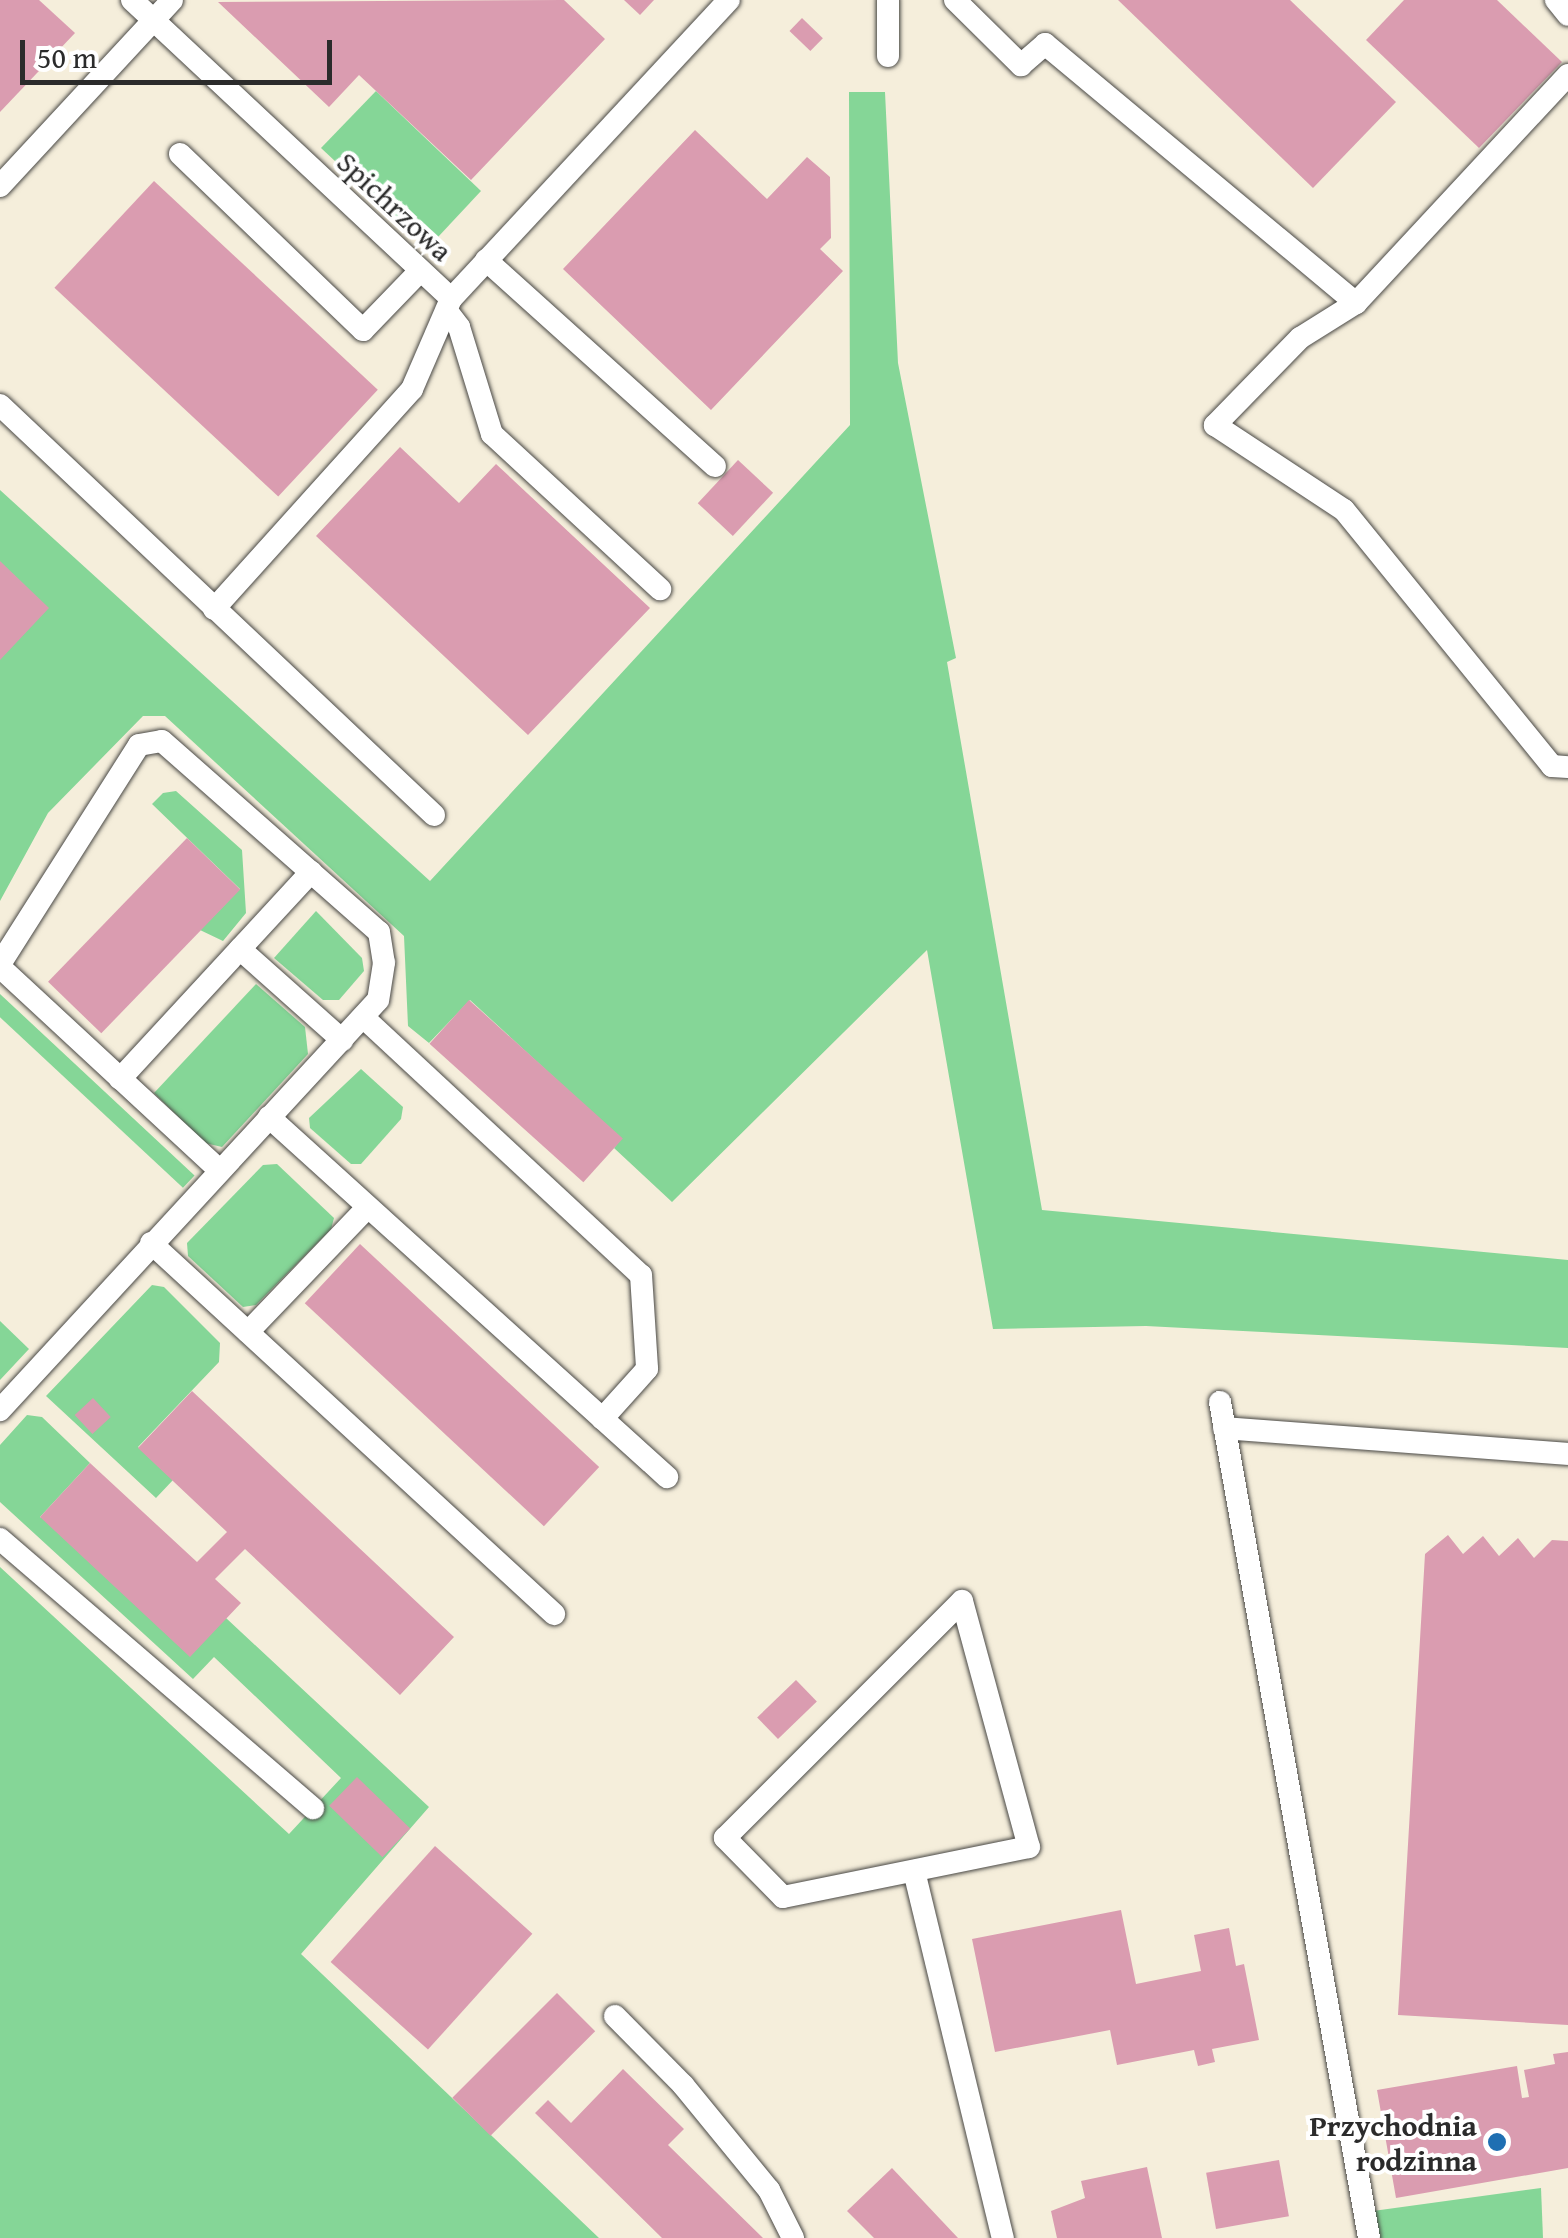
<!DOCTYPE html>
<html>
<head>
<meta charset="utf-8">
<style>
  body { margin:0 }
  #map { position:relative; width:1568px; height:2238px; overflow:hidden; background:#f5eedb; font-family:"Gentium Book Plus",serif }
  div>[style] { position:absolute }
  .green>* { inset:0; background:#85d697; transform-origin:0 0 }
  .building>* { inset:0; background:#da9cb0; transform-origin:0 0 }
  .roads { filter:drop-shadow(0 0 2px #494845) drop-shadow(0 0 2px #494845) }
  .lane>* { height:22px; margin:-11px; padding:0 11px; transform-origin:11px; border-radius:11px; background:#fff }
  .dots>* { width:28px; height:28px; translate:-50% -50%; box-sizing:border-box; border:5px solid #fff; border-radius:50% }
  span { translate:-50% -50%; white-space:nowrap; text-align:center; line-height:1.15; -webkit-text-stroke:8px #fff; paint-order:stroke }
  .street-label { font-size:30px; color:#2b2b2b }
  .poi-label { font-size:30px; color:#2b2b2b; font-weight:700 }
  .right { translate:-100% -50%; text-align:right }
  .scale { position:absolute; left:20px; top:40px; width:312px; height:45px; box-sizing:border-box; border:5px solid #2b2b2b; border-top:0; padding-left:12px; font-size:30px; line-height:35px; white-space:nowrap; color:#2b2b2b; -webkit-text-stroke:8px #fff; paint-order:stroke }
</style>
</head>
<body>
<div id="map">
  <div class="green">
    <div style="clip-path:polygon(376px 91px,481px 191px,438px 237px,414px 235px,321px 148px)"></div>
    <div style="clip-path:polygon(849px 92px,885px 92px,898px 363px,956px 658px,947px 662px,1042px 1210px,1568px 1260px,1568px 1348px,1146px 1326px,993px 1329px,927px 950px,672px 1202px,614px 1148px,621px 1139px,470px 1000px,429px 1043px,408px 1026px,404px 936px,165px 716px,143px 716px,48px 813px,0 901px,0 490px,430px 881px,850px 425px)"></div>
    <div style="clip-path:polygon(176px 791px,242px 850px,246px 913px,223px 941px,200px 930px,240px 889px,152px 804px,163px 793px)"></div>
    <div style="clip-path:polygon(316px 911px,362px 958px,364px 971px,339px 1000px,323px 1000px,274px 958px)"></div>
    <div style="clip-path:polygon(256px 984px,305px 1027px,308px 1054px,222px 1147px,205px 1143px,154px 1093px)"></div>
    <div style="left:0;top:994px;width:266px;height:17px;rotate:43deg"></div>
    <div style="clip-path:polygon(361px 1069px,403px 1107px,401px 1119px,361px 1164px,351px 1164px,310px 1128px,309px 1118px)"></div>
    <div style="clip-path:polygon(277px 1164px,334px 1218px,331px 1229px,256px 1305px,243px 1307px,188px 1256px,187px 1243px,263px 1165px)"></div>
    <div style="clip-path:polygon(152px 1285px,164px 1287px,220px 1343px,219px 1362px,138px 1447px,173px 1480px,156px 1498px,46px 1396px)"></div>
    <div style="clip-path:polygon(0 1321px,29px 1349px,0 1380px)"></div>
    <div style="clip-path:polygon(27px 1415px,42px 1417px,90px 1463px,40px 1517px,226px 1618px,429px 1807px,301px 1954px,599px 2238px,0 2238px,0 1567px,289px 1834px,341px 1778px,214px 1657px,193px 1679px,0 1502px,0 1445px)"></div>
    <div style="clip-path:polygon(1541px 2188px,1543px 2238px,1379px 2238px,1373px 2211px)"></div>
  </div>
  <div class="building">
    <div style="clip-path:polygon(0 0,39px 0,75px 33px,0 112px)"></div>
    <div style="clip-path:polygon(564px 0,605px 39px,471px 180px,359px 75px,329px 107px,218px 2px)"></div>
    <div style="clip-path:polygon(624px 0,654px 0,640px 15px)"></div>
    <div style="clip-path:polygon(1118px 0,1290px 0,1396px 102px,1313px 188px)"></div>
    <div style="clip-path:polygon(1404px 0,1497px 0,1562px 62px,1479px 148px,1366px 40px)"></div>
    <div style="left:802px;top:18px;width:29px;height:18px;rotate:44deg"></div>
    <div style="clip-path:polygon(695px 130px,767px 199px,807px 157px,830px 177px,831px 238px,820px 249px,843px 271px,711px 410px,563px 269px)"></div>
    <div style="left:154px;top:181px;width:306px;height:146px;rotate:43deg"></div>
    <div style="clip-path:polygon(400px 447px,459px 503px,496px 464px,650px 608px,528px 735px,316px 536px)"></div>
    <div style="left:738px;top:460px;width:48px;height:59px;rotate:43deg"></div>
    <div style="clip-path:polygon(0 561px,49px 608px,0 660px)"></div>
    <div style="left:187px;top:838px;width:74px;height:200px;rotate:44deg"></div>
    <div style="left:469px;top:1000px;width:207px;height:59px;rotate:42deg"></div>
    <div style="left:360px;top:1244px;width:327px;height:81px;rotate:43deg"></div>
    <div style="clip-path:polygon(192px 1391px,454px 1637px,400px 1695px,245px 1549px,215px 1579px,241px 1603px,190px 1657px,40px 1517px,90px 1463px,197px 1562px,227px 1532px,138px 1448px)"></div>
    <div style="left:93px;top:1398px;width:26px;height:25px;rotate:47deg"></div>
    <div style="clip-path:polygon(1448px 1535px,1463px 1554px,1483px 1536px,1499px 1556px,1518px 1538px,1534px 1558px,1552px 1540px,1568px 1541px,1568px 2025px,1398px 2015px,1425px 1554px)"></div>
    <div style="left:796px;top:1680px;width:30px;height:54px;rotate:46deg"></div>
    <div style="left:357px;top:1777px;width:74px;height:40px;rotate:44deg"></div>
    <div style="left:435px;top:1846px;width:131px;height:156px;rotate:42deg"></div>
    <div style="clip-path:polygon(1121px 1910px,1136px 1984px,1201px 1971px,1194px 1935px,1229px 1928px,1236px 1966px,1244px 1964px,1259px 2040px,1212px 2049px,1215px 2062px,1198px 2066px,1194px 2050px,1117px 2065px,1110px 2030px,995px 2052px,972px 1939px)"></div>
    <div style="left:557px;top:1993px;width:54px;height:148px;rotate:45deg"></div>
    <div style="clip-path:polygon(1568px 2052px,1568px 2168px,1396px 2198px,1377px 2090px,1517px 2066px,1522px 2098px,1529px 2097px,1524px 2070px,1555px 2064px,1553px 2054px)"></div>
    <div style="clip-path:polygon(623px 2069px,684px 2129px,668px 2145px,763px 2238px,662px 2238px,535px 2113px,548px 2100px,571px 2123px)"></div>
    <div style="left:1279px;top:2160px;width:57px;height:74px;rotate:80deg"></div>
    <div style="clip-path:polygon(1147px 2167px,1162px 2238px,1057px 2238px,1051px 2211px,1085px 2198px,1081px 2181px)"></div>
    <div style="clip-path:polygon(892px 2168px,958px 2238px,874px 2238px,847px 2211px)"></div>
  </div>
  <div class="roads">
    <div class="lane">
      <div style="left:132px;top:0;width:437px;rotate:43.1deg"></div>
      <div style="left:888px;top:0;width:56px;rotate:90deg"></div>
      <div style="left:955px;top:0;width:93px;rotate:44.6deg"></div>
      <div style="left:1021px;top:65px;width:32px;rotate:-41deg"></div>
      <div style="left:1045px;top:44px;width:405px;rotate:39.8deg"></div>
      <div style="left:1556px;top:0;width:19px;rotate:51deg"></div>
      <div style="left:1568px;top:75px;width:311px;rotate:132.9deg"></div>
      <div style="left:1356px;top:303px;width:66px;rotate:148deg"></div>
      <div style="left:1300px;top:338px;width:122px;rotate:134.3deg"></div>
      <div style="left:1215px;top:425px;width:154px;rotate:33.4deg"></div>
      <div style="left:1344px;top:510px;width:330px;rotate:50.9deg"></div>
      <div style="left:1552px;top:766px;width:16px;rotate:4deg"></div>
      <div style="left:180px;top:154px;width:254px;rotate:43.9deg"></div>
      <div style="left:363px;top:330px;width:82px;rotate:-46deg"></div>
      <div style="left:0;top:186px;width:253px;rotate:-47.2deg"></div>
      <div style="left:486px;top:260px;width:308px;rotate:42deg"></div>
      <div style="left:447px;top:311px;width:20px;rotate:53deg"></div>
      <div style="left:459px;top:327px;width:112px;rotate:72.9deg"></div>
      <div style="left:492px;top:434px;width:229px;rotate:42.7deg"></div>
      <div style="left:0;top:405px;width:597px;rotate:43.37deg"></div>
      <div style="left:214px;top:609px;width:296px;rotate:-48deg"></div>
      <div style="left:412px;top:389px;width:98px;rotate:-66.6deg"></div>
      <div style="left:451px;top:299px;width:408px;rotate:-47.1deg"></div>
      <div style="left:240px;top:949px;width:137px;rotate:41.7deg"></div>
      <div style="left:0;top:964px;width:259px;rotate:-57.6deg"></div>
      <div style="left:139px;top:745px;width:23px;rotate:-10deg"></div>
      <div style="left:162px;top:741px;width:289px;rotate:41.4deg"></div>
      <div style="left:379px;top:932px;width:31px;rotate:81deg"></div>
      <div style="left:384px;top:963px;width:37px;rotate:99deg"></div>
      <div style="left:378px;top:1000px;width:558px;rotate:132.67deg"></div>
      <div style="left:0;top:967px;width:299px;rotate:42.8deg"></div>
      <div style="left:363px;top:1017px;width:379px;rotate:42.9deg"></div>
      <div style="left:641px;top:1275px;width:94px;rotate:86.3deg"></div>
      <div style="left:647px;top:1369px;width:67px;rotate:132deg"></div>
      <div style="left:120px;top:1079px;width:282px;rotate:-47.3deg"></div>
      <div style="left:269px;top:1117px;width:537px;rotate:42.13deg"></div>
      <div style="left:151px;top:1243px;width:548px;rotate:42.63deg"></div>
      <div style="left:248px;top:1332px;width:173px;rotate:-46.2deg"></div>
      <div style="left:1220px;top:1402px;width:849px;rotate:79.89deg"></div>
      <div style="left:1224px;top:1428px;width:345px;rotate:4.3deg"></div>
      <div style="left:0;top:1539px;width:413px;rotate:40.7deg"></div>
      <div style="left:962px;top:1601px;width:255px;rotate:74.8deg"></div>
      <div style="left:1029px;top:1847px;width:251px;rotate:168.5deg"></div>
      <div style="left:783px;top:1897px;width:83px;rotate:-134.5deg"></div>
      <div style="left:725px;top:1838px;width:335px;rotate:-45deg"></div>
      <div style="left:914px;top:1871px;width:378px;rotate:76.4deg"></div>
      <div style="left:615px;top:2016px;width:97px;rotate:45.4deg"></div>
      <div style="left:683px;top:2085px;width:136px;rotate:50.7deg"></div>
      <div style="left:769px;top:2190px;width:54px;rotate:63.4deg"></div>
    </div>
  </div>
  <div class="dots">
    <div style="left:1497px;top:2142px;background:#1f6fb2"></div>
  </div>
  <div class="street-label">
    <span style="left:395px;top:206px;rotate:43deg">Spichrzowa</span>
  </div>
  <div class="poi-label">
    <span class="right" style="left:1477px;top:2142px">Przychodnia<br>rodzinna</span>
  </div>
  <div class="scale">50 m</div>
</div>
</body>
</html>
